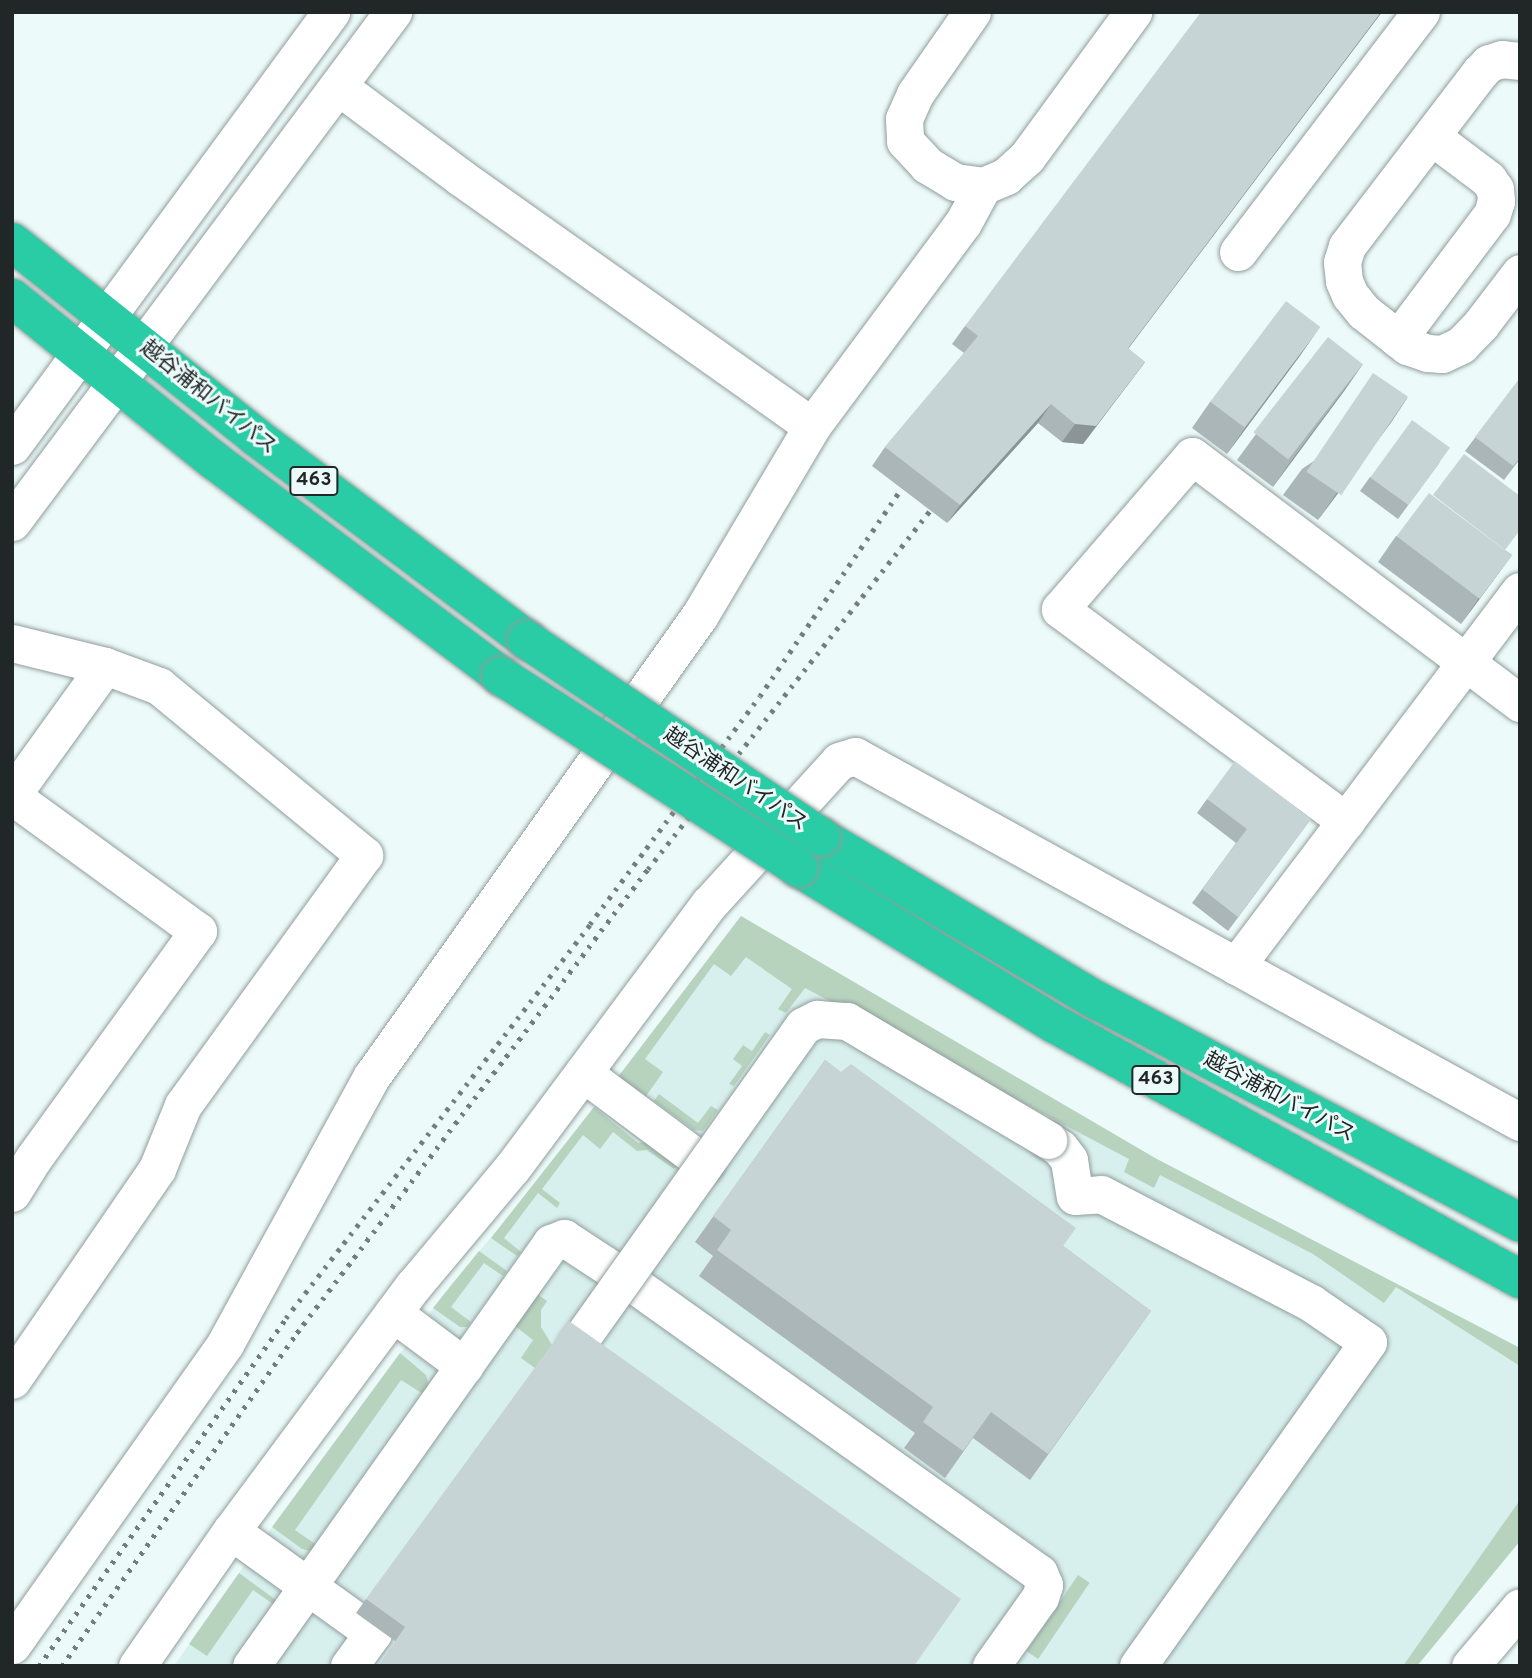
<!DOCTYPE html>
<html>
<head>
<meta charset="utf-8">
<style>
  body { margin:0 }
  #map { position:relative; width:1532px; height:1678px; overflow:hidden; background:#ecfbf9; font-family:Overpass,"Noto Sans JP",sans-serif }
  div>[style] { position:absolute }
  .built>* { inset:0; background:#d7efed }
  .green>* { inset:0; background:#b7d3be; transform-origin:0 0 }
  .roads { filter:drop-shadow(0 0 2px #909d9c) drop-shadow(0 0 2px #909d9c) }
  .minor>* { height:37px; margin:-18.5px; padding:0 18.5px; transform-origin:18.5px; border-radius:18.5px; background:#fff }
  .highway>* { height:38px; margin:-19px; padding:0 19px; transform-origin:19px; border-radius:19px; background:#2acca5 }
  .rail>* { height:5px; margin-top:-2.5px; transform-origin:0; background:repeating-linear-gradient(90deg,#747d7c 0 3.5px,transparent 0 10.5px) }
  .bridges { filter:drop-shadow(0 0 2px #909d9c) drop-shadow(0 0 2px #909d9c) }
  .minor-bridge>* { height:37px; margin:-18.5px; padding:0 18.5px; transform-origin:18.5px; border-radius:18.5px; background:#fff }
  .highway-bridge>* { height:38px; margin:-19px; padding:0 19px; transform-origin:19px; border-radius:19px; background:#2acca5 }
  .wall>* { inset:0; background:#aab6b8 }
  .shaded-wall>* { inset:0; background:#8b9496 }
  .building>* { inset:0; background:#c6d4d6; transform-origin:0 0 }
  span { translate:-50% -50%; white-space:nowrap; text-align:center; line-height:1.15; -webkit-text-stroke:6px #ecfbf9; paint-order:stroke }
  .shield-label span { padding:2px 5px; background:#ecfbf9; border:2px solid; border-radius:5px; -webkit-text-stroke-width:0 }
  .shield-label { font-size:19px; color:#212626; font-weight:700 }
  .street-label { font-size:21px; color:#212626 }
  .frame { position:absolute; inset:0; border:14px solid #212626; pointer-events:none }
</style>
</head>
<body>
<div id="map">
  <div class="built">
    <div style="clip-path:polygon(741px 916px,1155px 1158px,1520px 1348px,1520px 1541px,1417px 1666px,174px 1666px,239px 1573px,449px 1287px,532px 1189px)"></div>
  </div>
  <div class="green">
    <div style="clip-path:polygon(741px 916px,1155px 1158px,1520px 1348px,1520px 1366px,1396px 1287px,1384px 1303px,1313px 1254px,1160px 1175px,1154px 1188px,1124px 1172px,1129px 1159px,805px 988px,786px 1013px,778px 1009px,792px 989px,746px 957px,731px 976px,714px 964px,645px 1059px,663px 1072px,646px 1096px,618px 1077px)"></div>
    <div style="clip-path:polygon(765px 1032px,770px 1035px,734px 1086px,729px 1084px,742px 1066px,733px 1059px,743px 1045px,752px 1051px)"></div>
    <div style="clip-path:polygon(659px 1094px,698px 1123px,711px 1106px,718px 1110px,703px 1131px,694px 1130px,654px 1101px)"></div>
    <div style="clip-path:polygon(594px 1107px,638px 1143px,646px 1142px,678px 1165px,674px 1169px,647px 1150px,637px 1151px,613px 1132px,600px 1149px,583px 1135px,542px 1189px,560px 1203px,557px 1208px,538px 1193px,504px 1238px,521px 1252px,517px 1256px,491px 1238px)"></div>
    <div style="clip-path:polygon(479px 1251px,507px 1271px,503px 1276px,484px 1263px,451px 1307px,471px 1322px,467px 1327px,460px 1327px,433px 1308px)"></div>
    <div style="clip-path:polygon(537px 1294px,547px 1301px,541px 1310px,541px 1327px,552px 1345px,535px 1368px,521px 1358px,533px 1340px,514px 1325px)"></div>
    <div style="clip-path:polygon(400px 1353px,426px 1375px,429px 1387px,425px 1395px,401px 1380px,295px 1530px,318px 1546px,311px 1551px,302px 1549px,272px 1527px)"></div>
    <div style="clip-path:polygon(1520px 1500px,1520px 1541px,1417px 1666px,1403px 1666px)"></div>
    <div style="clip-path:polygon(239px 1573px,276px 1600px,276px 1606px,253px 1590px,207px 1656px,189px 1644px)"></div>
    <div style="left:1078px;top:1575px;width:14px;height:92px;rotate:34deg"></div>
  </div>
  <div class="roads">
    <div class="minor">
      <div style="left:972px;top:12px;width:100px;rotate:124.8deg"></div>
      <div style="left:915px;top:94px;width:27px;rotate:114deg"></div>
      <div style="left:904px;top:119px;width:22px;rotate:87deg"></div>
      <div style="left:905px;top:141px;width:33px;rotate:47deg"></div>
      <div style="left:927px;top:165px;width:33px;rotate:31deg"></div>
      <div style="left:955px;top:182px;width:28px;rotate:8deg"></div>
      <div style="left:983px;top:186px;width:25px;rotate:-23deg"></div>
      <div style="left:1006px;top:176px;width:28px;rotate:-42deg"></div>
      <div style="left:1027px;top:157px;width:180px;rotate:-53.8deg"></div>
      <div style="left:1520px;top:61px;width:18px;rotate:-174deg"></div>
      <div style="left:1502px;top:59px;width:14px;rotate:163deg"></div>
      <div style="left:1489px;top:63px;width:13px;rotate:135deg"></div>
      <div style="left:1480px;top:72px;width:219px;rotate:127.4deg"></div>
      <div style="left:1347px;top:246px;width:17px;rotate:107deg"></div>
      <div style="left:1342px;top:262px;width:19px;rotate:84deg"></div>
      <div style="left:1344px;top:281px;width:15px;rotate:67deg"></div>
      <div style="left:1350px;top:295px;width:22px;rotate:51deg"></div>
      <div style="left:1364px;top:312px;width:55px;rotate:38.3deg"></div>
      <div style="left:1407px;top:346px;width:21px;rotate:19deg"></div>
      <div style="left:1427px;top:353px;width:15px;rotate:4deg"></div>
      <div style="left:1442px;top:354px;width:21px;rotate:-25deg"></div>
      <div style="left:1461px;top:345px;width:29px;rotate:-46deg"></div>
      <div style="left:1481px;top:324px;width:64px;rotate:-52.6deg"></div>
      <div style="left:339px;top:87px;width:151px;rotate:36.6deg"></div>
      <div style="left:460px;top:177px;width:431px;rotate:35.3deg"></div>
      <div style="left:812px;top:426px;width:253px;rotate:-53.4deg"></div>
      <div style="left:963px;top:223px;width:42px;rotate:-61.6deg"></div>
      <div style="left:1238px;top:252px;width:302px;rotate:-52.7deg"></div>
      <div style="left:1398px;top:339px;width:156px;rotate:-53.1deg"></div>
      <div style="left:1492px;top:214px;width:14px;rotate:-73deg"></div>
      <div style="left:1496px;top:201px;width:12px;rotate:-95deg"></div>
      <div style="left:1495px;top:189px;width:12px;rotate:-125deg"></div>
      <div style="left:1488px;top:179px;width:71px;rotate:-143deg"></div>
      <div style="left:12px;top:446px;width:539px;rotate:-53.68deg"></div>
      <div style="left:12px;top:522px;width:637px;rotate:-53.24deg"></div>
      <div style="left:12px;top:643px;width:96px;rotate:13.9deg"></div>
      <div style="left:12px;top:795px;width:159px;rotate:-54.2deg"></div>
      <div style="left:105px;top:666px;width:58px;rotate:20.3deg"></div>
      <div style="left:159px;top:686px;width:266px;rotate:39.5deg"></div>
      <div style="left:364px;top:855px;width:309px;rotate:125.9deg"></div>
      <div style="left:183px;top:1105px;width:69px;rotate:112.1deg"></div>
      <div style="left:157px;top:1169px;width:256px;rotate:124.5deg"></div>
      <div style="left:12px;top:796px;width:230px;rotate:36deg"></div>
      <div style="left:198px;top:931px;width:281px;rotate:125.9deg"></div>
      <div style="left:33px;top:1159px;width:40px;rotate:122deg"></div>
      <div style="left:1346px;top:821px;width:356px;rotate:-143.5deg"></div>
      <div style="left:1060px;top:609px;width:202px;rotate:-49.2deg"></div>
      <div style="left:1192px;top:456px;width:411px;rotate:37deg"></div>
      <div style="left:1236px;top:966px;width:470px;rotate:-52.9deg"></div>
      <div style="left:583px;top:1073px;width:152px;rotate:36.7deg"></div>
      <div style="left:1048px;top:1140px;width:14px;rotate:34deg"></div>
      <div style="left:1060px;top:1148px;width:15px;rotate:53deg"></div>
      <div style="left:1069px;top:1160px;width:36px;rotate:81deg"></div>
      <div style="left:1075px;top:1196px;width:26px;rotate:-4deg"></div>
      <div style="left:1101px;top:1194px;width:237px;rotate:27.4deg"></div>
      <div style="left:1311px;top:1303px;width:69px;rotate:34.4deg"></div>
      <div style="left:1368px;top:1342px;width:397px;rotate:125.4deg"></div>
      <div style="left:393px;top:1313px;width:89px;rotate:36.7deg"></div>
      <div style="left:231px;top:1531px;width:175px;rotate:35.7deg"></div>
      <div style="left:373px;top:1633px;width:41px;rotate:126deg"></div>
      <div style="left:12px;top:1645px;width:369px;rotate:-54.7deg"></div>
      <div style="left:225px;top:1344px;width:306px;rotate:-61.3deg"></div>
      <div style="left:372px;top:1076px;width:566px;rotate:-54.57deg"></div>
      <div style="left:700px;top:615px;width:220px;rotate:-59.3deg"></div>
      <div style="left:137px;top:1666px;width:165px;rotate:-55.2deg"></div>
      <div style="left:231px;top:1531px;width:307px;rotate:-53.4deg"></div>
      <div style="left:414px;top:1285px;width:153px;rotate:-50.1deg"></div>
      <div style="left:512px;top:1168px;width:329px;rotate:-53.3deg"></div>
      <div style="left:709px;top:904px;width:193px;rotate:-47.7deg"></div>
      <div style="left:839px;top:761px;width:17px;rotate:-17deg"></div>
      <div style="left:855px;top:756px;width:759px;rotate:28.83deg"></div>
      <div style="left:251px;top:1666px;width:519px;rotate:-54.65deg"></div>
      <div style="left:551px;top:1243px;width:14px;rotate:-21deg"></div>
      <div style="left:564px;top:1238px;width:69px;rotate:33.2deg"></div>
      <div style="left:622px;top:1276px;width:512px;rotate:35.46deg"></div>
      <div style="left:1039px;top:1573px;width:13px;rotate:67deg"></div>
      <div style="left:1044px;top:1585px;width:13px;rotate:108deg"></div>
      <div style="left:1040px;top:1597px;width:85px;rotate:125.4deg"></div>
      <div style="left:1470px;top:1666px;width:77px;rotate:-49.7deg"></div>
    </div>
    <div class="highway">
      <div style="left:12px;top:242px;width:312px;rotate:38.6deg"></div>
      <div style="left:256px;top:437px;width:339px;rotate:36.8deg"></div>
      <div style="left:12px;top:298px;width:260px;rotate:38.8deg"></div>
      <div style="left:215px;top:461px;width:358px;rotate:36.9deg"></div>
      <div style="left:821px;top:837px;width:320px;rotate:30.7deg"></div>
      <div style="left:1096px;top:1000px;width:479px;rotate:27.7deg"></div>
      <div style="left:799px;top:868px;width:298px;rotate:31.4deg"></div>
      <div style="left:1053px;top:1023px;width:533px;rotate:28.73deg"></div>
    </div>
  </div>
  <div class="rail">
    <div style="left:39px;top:1666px;width:427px;rotate:-54.6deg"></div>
    <div style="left:286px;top:1318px;width:498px;rotate:-52.3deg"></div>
    <div style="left:590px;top:924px;width:284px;rotate:-53.3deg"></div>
    <div style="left:760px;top:696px;width:250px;rotate:-55.7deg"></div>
    <div style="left:62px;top:1666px;width:408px;rotate:-54.8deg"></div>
    <div style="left:297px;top:1333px;width:582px;rotate:-52.89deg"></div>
    <div style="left:648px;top:869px;width:457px;rotate:-51.8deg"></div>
  </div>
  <div class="bridges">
    <div class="minor-bridge">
      <div style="left:575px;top:1347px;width:394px;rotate:-54.6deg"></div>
      <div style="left:803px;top:1026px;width:16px;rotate:-27deg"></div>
      <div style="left:817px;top:1019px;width:30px;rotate:4deg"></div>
      <div style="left:847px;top:1021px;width:234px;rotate:30.6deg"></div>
    </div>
    <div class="highway-bridge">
      <div style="left:527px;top:640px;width:354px;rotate:33.8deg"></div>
      <div style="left:501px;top:676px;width:354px;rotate:32.8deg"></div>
    </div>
  </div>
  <div class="wall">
    <div style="clip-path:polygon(1382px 12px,1128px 349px,1145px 362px,1083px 444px,1062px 442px,1038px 423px,947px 523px,872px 466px,885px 447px,964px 353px,952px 344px,965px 326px)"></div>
    <div style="clip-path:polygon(1302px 353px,1227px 454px,1192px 428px,1210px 402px)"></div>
    <div style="clip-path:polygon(1363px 364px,1273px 487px,1237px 460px,1256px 434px)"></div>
    <div style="clip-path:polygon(1520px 378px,1520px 459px,1504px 480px,1465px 451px)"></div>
    <div style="clip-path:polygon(1408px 397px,1318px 520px,1283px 495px,1302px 469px)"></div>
    <div style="clip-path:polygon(1440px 462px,1398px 519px,1360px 491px,1370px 477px)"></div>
    <div style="clip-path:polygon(1396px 536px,1505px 550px,1512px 555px,1461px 624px,1378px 562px)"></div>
    <div style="clip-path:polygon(1207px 799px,1311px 819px,1228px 931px,1192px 903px,1236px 843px,1197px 813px)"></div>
    <div style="clip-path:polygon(825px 1060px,1063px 1246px,1151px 1311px,1030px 1480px,973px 1438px,945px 1478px,904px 1448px,915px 1433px,699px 1276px,713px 1256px,695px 1242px)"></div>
    <div style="clip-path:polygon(366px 1599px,961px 1599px,395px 1641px,356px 1613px)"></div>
  </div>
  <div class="shaded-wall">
    <div style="clip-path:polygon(1381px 12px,1382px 12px,1115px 366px,1128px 348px)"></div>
    <div style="clip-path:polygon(1320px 327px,1302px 353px,1227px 454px,1245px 428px)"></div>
    <div style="clip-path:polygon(1145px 362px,1083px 444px,1062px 442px,1075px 424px)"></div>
    <div style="clip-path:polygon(1363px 364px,1345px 390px,1273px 487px,1291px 461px)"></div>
    <div style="clip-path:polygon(1408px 397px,1390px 424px,1318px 520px,1336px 494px)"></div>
    <div style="clip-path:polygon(1051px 404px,1038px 423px,947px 523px,960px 505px)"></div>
    <div style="clip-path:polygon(1512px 555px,1493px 581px,1461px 624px,1479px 598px)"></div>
  </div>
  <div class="building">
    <div style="clip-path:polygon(1201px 12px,1381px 12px,1128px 348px,1145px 362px,1096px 426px,1075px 424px,1051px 404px,960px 505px,885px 447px,978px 336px,965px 326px)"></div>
    <div style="left:1286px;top:301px;width:43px;height:126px;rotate:37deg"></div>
    <div style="left:1328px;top:337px;width:44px;height:121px;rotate:38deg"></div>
    <div style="left:1373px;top:373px;width:42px;height:119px;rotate:34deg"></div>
    <div style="clip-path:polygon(1520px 378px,1520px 458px,1513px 466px,1475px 437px)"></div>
    <div style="left:1412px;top:420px;width:47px;height:71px;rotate:36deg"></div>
    <div style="clip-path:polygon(1464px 454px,1520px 496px,1520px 530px,1505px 550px,1433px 495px)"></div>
    <div style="left:1429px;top:493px;width:104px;height:54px;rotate:37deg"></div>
    <div style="clip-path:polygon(1235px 761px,1311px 819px,1238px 917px,1202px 889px,1247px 829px,1207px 799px)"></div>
    <div style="clip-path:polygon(825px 1060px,841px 1072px,851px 1064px,1076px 1228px,1063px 1246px,1151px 1311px,1048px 1454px,991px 1412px,963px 1451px,923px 1422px,933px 1407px,717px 1250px,731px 1230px,713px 1216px)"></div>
    <div style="clip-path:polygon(569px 1321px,961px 1599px,914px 1666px,378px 1666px,405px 1627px,366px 1599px)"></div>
  </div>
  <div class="shield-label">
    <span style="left:314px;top:481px">463</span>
    <span style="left:1156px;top:1080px">463</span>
  </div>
  <div class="street-label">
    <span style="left:208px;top:398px;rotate:39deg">越谷浦和バイパス</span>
    <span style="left:735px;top:780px;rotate:34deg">越谷浦和バイパス</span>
    <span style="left:1279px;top:1098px;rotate:28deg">越谷浦和バイパス</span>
  </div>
  <div class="frame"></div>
</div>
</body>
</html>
